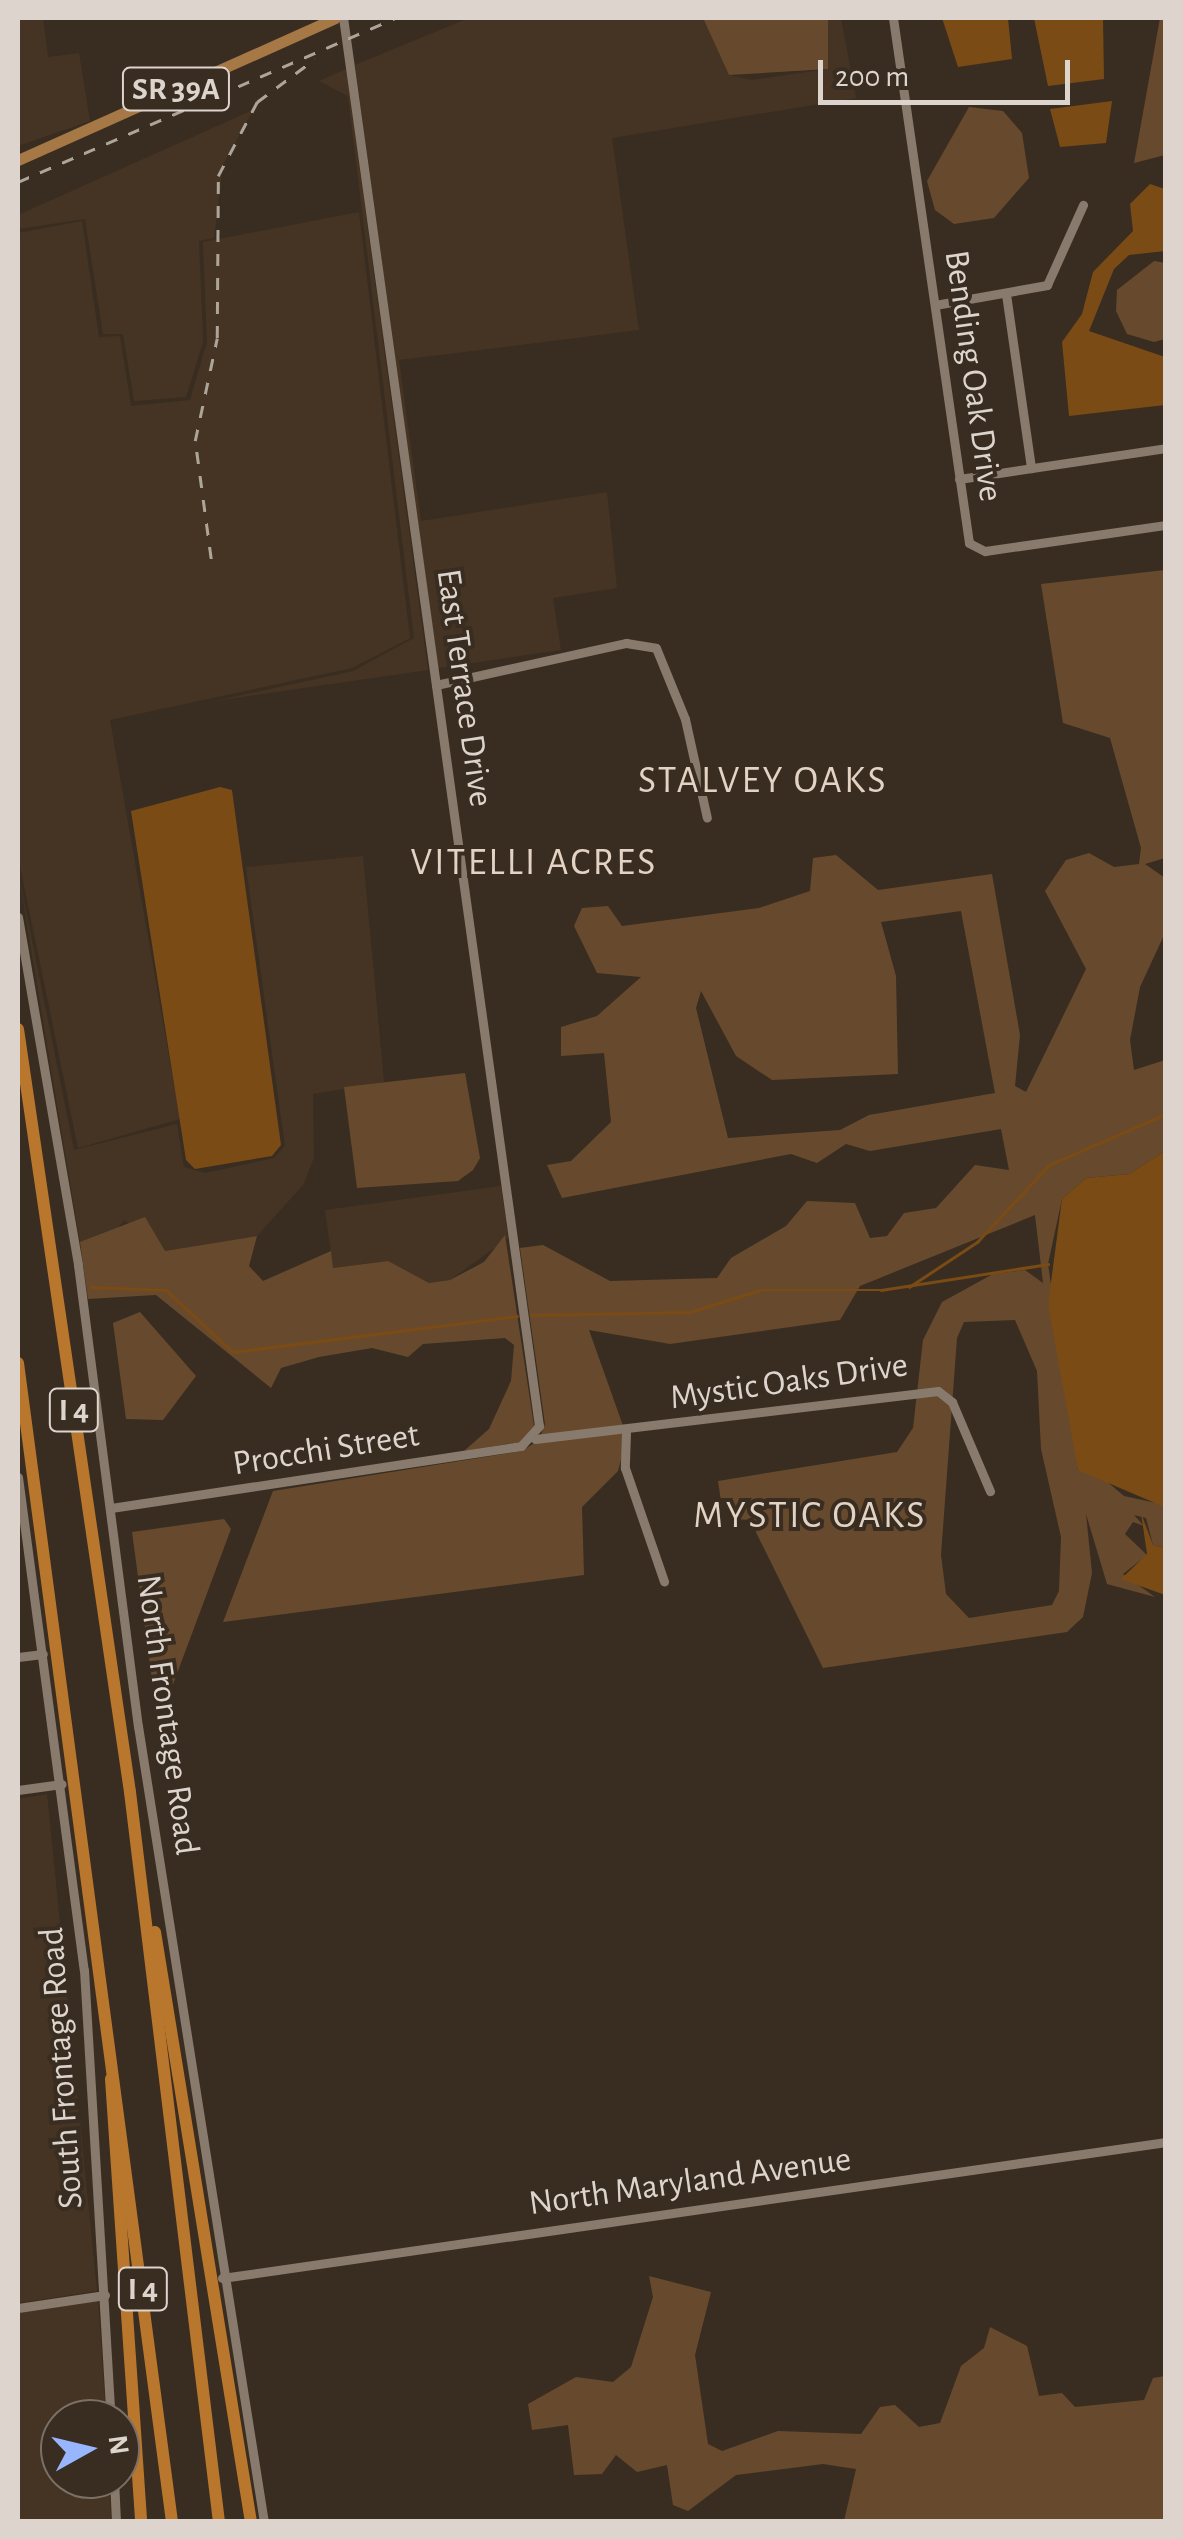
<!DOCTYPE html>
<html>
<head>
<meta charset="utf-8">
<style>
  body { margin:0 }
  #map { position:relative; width:1183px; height:2539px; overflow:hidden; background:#392d21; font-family:"Alegreya Sans",sans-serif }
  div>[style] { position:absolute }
  .built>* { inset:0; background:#453423 }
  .green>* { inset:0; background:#674a2d }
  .water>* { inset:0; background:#7a4b15 }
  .stream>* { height:2.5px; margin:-1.25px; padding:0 1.25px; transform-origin:1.25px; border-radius:1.25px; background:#7a4b15 }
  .minor>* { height:9px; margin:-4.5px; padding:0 4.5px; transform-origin:4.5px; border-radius:4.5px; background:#887a6c }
  .major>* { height:11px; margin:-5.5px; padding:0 5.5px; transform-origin:5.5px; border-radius:5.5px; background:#a57846 }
  .highway>* { height:12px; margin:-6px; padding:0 6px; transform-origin:6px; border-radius:6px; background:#b8772c }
  .rail>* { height:2.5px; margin-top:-1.25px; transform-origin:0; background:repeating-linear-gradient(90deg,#ada49a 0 12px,transparent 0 24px) }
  span { translate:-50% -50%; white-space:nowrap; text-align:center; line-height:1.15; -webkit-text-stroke:8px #392d21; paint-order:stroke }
  .shield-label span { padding:2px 8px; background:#392d21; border:2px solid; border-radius:8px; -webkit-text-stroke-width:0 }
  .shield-label { font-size:32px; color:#ddd5cd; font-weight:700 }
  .street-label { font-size:35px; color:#ddd5cd }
  .neighbourhood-label { font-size:38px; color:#e3d3c4; letter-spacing:2.5px }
  .frame { position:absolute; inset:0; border:20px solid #ddd5cd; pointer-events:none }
  .north { position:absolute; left:40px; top:2399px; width:100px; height:100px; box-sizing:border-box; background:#392d21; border:2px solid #7b7066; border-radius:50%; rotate:82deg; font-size:28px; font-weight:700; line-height:40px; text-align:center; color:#ddd5cd }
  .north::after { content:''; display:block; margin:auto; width:35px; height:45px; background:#98b6fd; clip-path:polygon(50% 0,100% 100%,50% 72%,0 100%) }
  .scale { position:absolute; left:818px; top:60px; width:252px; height:45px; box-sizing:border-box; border:5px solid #ddd5cd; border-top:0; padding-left:12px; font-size:30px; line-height:35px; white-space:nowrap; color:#ddd5cd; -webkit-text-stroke:8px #392d21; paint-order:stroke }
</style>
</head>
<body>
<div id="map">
  <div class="built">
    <div style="clip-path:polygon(18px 18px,43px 18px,48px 57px,79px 53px,90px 121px,18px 146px)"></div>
    <div style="clip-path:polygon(469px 18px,703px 18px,729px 75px,752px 80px,828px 69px,828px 18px,841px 18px,856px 98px,612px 138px,639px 330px,399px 360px,421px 521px,607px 492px,617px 588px,553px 598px,561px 650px,438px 668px,355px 65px)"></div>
    <div style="clip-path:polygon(346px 69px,428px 670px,215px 701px,353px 671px,414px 638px,348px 96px,319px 81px)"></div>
    <div style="clip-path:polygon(253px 110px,223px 165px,214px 238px,199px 241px,203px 342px,186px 397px,134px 401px,123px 334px,103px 334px,85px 219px,18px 229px,18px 215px)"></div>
    <div style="clip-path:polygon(359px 212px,410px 638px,352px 668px,110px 720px,180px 1119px,78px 1148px,18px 856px,18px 233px,82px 221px,99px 337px,120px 336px,131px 406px,190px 400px,207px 342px,203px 242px)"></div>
    <div style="clip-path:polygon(363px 856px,384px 1082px,313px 1094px,314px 1158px,303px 1185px,257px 1236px,165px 1251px,124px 1220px,111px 1237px,80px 1242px,18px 871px,74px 1150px,177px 1124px,184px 1167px,205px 1173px,274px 1158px,285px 1146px,246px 867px)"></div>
    <div style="clip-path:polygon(501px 1186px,508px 1238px,450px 1280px,429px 1283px,387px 1261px,333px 1268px,325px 1210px)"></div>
    <div style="clip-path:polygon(47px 1794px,97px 2291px,18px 2303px,18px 1799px)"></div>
    <div style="clip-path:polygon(98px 2300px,106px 2419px,60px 2419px,60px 2479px,109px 2479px,111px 2521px,18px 2522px,18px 2312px)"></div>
  </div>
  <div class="green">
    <div style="clip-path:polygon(703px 18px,828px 18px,828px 69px,729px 75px)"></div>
    <div style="clip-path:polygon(1160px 18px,1165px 18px,1165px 155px,1134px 163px)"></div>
    <div style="clip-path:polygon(969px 107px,1003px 111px,1022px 133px,1029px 178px,994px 218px,954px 224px,935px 210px,927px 181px)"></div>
    <div style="clip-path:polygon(1154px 261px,1166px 263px,1165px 339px,1154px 342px,1127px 334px,1116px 311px,1117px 290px)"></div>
    <div style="clip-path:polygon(evenodd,1165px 570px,1165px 858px,1145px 864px,1165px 878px,1165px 933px,1140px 987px,1130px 1040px,1134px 1070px,1165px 1060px,1165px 1151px,1129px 1174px,1086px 1178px,1062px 1199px,1048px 1264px,1078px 1470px,1092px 1469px,1124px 1496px,1165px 1505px,1165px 1548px,1153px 1545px,1146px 1518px,1134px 1515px,1144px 1526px,1133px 1522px,1125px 1534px,1147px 1555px,1123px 1574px,1155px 1597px,1107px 1584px,1086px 1514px,1092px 1573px,1083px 1617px,1067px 1632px,823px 1668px,750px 1520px,734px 1519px,721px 1501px,718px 1481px,897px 1452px,913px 1428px,923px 1340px,942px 1302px,993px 1274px,1025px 1270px,1043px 1283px,1035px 1215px,860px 1286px,840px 1320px,670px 1344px,589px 1330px,627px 1437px,618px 1471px,582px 1507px,584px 1575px,223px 1622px,273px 1491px,522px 1451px,539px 1440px,545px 1424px,520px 1248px,543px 1245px,610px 1281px,717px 1278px,731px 1258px,786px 1226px,807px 1201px,855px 1203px,870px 1238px,887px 1236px,904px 1213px,936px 1208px,975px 1165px,1009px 1170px,1001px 1129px,870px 1151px,846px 1144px,817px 1163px,791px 1154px,562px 1198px,547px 1165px,571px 1161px,611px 1122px,604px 1053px,561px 1056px,561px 1027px,597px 1016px,641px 977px,597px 973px,574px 926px,582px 908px,608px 906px,622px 926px,759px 908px,810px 891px,813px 858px,836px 855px,878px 890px,992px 874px,1020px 1035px,1015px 1086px,1026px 1092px,1086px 969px,1045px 891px,1066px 860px,1089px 853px,1114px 867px,1139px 864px,1141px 848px,1110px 738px,1063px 723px,1041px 584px,1165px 570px,961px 911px,995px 1093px,869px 1115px,840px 1130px,728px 1138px,696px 1008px,701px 991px,736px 1056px,772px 1080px,898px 1074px,896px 976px,881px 922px,961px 911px,1165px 570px,1015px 1320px,1037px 1371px,1041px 1449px,1061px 1537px,1059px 1591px,1052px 1605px,969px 1618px,946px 1594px,941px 1555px,957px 1338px,964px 1322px,1015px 1320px)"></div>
    <div style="clip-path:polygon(465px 1073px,480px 1158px,473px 1170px,458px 1181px,357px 1188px,344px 1087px)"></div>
    <div style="clip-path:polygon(145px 1217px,165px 1251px,257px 1236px,249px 1266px,263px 1281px,331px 1251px,333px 1268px,388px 1261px,429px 1283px,450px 1280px,484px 1262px,505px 1235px,534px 1426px,520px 1442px,464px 1451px,489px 1429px,511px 1381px,514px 1345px,505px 1338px,423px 1344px,408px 1357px,372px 1348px,319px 1357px,281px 1368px,271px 1388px,156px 1295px,88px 1299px,80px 1242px)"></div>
    <div style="clip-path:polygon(140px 1312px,196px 1376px,163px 1420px,126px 1419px,113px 1323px)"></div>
    <div style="clip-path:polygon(224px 1519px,231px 1529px,172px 1687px,152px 1680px,132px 1532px)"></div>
    <div style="clip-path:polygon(649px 2276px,711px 2292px,695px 2355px,708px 2444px,722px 2451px,778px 2431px,861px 2434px,880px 2407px,895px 2405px,919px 2427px,940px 2423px,961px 2366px,984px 2348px,990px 2327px,1027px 2346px,1039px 2396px,1062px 2393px,1075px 2407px,1144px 2400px,1153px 2378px,1165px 2376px,1165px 2521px,844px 2521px,856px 2469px,823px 2464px,736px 2475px,688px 2511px,673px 2505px,667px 2465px,637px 2472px,616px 2455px,602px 2474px,574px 2475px,568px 2425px,532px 2430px,528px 2404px,576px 2377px,613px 2382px,631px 2367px,653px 2297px)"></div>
  </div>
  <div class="water">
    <div style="clip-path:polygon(942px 18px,1008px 18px,1012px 59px,958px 67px)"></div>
    <div style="clip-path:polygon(1034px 18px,1103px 18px,1104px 79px,1048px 86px)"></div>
    <div style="clip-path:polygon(1112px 101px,1106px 143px,1060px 147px,1050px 109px)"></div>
    <div style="clip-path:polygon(1150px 184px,1165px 189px,1165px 251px,1129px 255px,1114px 269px,1089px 331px,1165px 357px,1165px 405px,1069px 416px,1062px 342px,1082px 314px,1093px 272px,1133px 231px,1130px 204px)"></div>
    <div style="clip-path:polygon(220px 787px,232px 790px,234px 805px,281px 1145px,272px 1156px,195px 1169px,186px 1160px,131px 811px)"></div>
    <div style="clip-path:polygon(1165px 1151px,1166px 1505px,1162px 1506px,1078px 1470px,1048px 1305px,1062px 1199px,1086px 1178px,1129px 1174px)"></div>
    <div style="clip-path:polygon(1141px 1513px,1153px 1545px,1165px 1548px,1165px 1595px,1121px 1579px,1147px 1554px)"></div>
  </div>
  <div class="stream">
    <div style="left:91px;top:1287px;width:75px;rotate:2.3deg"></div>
    <div style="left:166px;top:1290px;width:91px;rotate:42.8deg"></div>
    <div style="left:233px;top:1352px;width:286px;rotate:-7.2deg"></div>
    <div style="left:909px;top:1287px;width:82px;rotate:-33.5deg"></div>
    <div style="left:977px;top:1242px;width:105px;rotate:-46.9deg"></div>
    <div style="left:1049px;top:1165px;width:128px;rotate:-23.6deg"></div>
    <div style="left:531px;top:1315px;width:159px;rotate:-1.1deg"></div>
    <div style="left:690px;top:1312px;width:73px;rotate:-17.4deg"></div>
    <div style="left:760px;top:1290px;width:121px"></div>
    <div style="left:881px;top:1290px;width:169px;rotate:-8.8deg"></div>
  </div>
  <div class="minor">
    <div style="left:893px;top:18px;width:530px;rotate:81.76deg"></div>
    <div style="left:969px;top:543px;width:18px;rotate:27deg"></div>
    <div style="left:985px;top:551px;width:183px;rotate:-8.2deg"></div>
    <div style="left:1006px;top:294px;width:176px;rotate:81.8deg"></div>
    <div style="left:935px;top:305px;width:114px;rotate:-10.1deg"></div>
    <div style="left:1047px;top:285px;width:88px;rotate:-65.8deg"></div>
    <div style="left:959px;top:479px;width:209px;rotate:-8.5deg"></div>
    <div style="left:436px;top:685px;width:195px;rotate:-12.5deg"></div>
    <div style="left:626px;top:643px;width:30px;rotate:9deg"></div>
    <div style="left:656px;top:648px;width:77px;rotate:67.8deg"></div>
    <div style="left:685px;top:719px;width:101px;rotate:77.5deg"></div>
    <div style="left:18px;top:917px;width:353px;rotate:80.2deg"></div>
    <div style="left:78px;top:1265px;width:465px;rotate:82.6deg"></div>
    <div style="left:138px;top:1726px;width:806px;rotate:81.01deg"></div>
    <div style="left:626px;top:1433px;width:35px;rotate:92deg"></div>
    <div style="left:625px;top:1468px;width:120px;rotate:71deg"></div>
    <div style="left:535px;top:1439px;width:406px;rotate:-6.8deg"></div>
    <div style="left:938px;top:1391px;width:18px;rotate:38deg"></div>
    <div style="left:952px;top:1402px;width:97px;rotate:66.9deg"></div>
    <div style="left:18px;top:1477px;width:497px;rotate:82.4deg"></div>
    <div style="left:84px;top:1970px;width:450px;rotate:86.6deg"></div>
    <div style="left:111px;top:1508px;width:415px;rotate:-8.6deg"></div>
    <div style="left:521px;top:1446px;width:27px;rotate:-48deg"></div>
    <div style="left:539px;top:1426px;width:1422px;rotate:-97.92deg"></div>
    <div style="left:18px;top:1657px;width:25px;rotate:-7deg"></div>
    <div style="left:18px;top:1790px;width:44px;rotate:-7.8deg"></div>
    <div style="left:222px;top:2278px;width:954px;rotate:-8.2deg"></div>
    <div style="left:18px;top:2308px;width:88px;rotate:-8.5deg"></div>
    <div style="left:114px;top:2479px;width:43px;rotate:87.3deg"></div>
  </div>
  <div class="major">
    <div style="left:18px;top:160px;width:347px;rotate:-24.1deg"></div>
  </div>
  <div class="highway">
    <div style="left:18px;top:1029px;width:771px;rotate:81.65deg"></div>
    <div style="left:130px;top:1792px;width:735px;rotate:83.05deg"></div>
    <div style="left:18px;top:1363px;width:1169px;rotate:82.43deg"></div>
    <div style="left:155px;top:1932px;width:598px;rotate:80.76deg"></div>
    <div style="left:111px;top:2079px;width:444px;rotate:86.1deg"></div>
  </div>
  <div class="rail">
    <div style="left:18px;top:182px;width:411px;rotate:-23.5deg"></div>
    <div style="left:211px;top:559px;width:119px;rotate:-97.7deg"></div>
    <div style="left:195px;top:441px;width:105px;rotate:-77.9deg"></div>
    <div style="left:217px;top:338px;width:162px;rotate:-89.6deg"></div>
    <div style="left:218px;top:176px;width:84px;rotate:-62.2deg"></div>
    <div style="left:257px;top:102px;width:72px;rotate:-36.6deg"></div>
  </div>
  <div class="shield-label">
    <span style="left:176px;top:89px">SR 39A</span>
    <span style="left:74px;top:1410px">I 4</span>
    <span style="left:143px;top:2289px">I 4</span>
  </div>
  <div class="street-label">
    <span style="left:973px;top:376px;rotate:82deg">Bending Oak Drive</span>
    <span style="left:464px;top:688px;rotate:82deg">East Terrace Drive</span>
    <span style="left:789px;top:1382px;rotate:-8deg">Mystic Oaks Drive</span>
    <span style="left:326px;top:1450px;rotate:-9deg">Procchi Street</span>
    <span style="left:167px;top:1715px;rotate:82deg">North Frontage Road</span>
    <span style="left:62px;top:2068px;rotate:-94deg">South Frontage Road</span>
    <span style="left:690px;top:2182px;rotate:-8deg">North Maryland Avenue</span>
  </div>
  <div class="neighbourhood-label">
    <span style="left:763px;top:782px">STALVEY OAKS</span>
    <span style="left:534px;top:864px">VITELLI ACRES</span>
    <span style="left:810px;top:1517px">MYSTIC OAKS</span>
  </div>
  <div class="frame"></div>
  <div class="north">N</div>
  <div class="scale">200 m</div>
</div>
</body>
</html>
